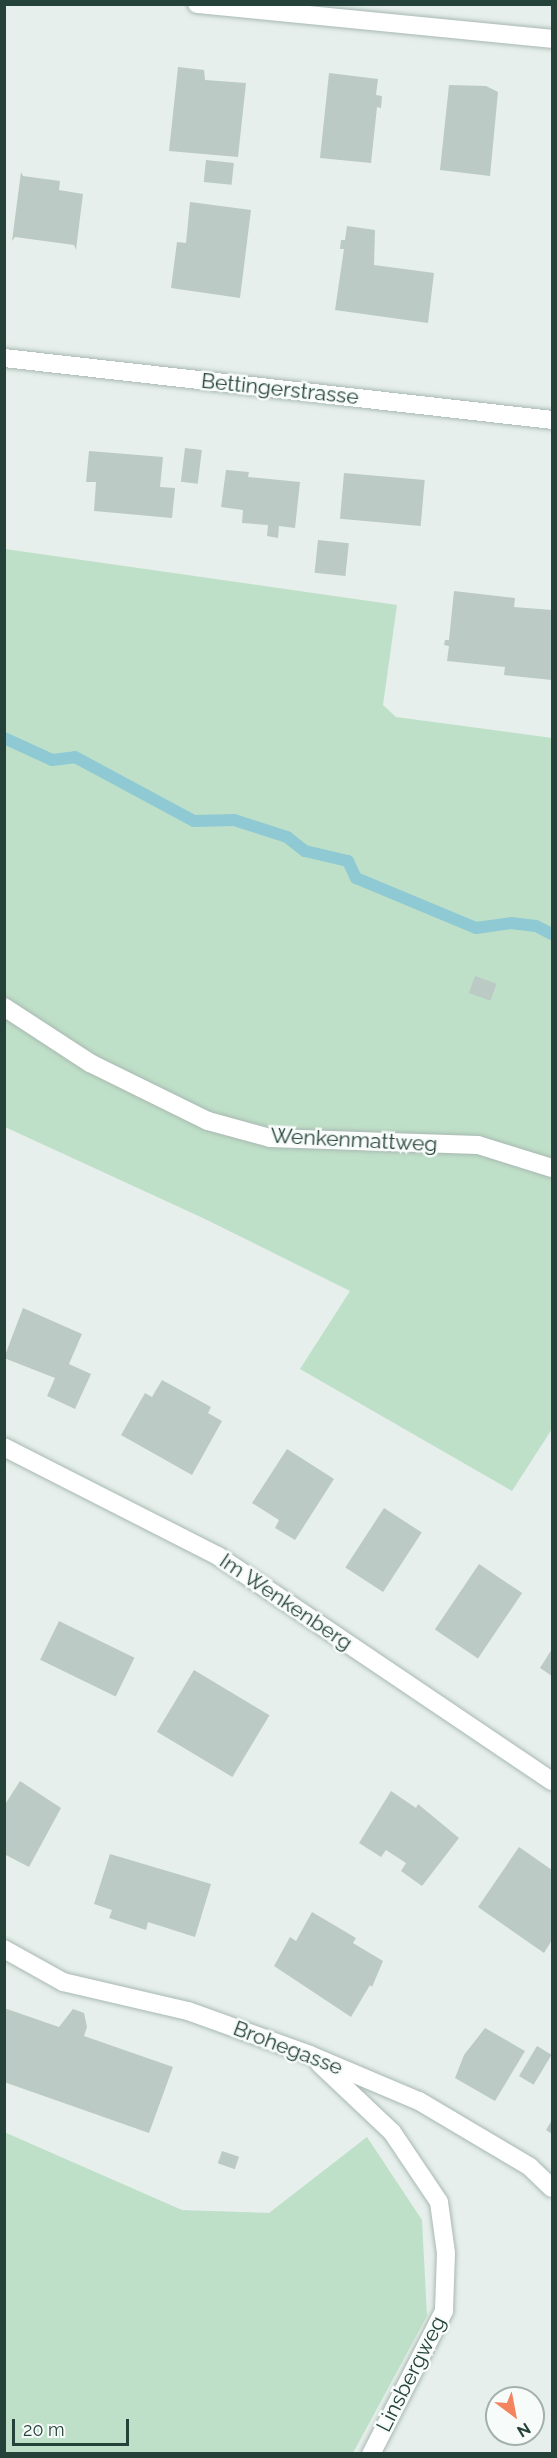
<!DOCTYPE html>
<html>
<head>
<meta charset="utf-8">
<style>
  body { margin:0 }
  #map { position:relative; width:557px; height:2458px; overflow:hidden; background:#e6efeb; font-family:Raleway,sans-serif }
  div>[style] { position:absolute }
  .green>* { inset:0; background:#bfe0c8 }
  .stream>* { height:12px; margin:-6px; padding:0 6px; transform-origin:6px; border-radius:6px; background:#8ec9d4 }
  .building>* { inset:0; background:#bbcac4; transform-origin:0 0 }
  .roads { filter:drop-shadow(0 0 2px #a8b8b2) drop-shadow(0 0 2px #a8b8b2) }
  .lane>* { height:18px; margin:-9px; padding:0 9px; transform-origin:9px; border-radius:9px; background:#fff }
  .street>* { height:18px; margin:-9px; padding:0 9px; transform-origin:9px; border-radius:9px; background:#fff }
  .secondary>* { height:18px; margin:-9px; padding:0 9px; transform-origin:9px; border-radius:9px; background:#fff }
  span { translate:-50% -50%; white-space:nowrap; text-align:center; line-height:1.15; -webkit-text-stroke:5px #f7fbf9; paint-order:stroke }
  .street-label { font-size:21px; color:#24423a }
  .frame { position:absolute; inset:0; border:6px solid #24423a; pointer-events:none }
  .north { position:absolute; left:485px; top:2386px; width:60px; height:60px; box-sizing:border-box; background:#f7fbf9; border:2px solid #a3b1ad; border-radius:50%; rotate:148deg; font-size:16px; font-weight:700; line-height:24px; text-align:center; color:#24423a }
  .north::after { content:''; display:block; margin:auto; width:21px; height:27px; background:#f4845f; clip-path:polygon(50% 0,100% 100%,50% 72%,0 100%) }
  .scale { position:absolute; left:12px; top:2419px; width:117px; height:27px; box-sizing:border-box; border:3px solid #24423a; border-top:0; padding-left:8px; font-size:18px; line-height:21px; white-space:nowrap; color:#24423a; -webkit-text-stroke:4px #f7fbf9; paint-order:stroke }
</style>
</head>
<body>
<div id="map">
  <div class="green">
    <div style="clip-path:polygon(5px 549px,397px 605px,383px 705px,396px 717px,552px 738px,552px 1429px,512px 1491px,300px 1369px,350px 1291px,205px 1219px,5px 1127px)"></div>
    <div style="clip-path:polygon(4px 2132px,182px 2210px,269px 2213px,367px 2137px,422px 2220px,427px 2316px,353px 2453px,5px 2453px)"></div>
  </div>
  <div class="stream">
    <div style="left:4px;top:738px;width:53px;rotate:24.6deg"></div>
    <div style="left:52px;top:760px;width:23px;rotate:-7deg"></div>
    <div style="left:75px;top:757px;width:135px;rotate:28.3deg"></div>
    <div style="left:194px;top:821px;width:40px;rotate:-1.4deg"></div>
    <div style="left:234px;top:820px;width:56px;rotate:17.8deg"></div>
    <div style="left:287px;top:837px;width:23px;rotate:38deg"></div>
    <div style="left:305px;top:851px;width:44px;rotate:13.1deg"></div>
    <div style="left:348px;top:861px;width:19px;rotate:65deg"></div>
    <div style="left:356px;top:878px;width:130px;rotate:22.6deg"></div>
    <div style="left:476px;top:928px;width:35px;rotate:-8deg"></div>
    <div style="left:511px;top:923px;width:25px;rotate:7deg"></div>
    <div style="left:536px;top:926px;width:18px;rotate:27deg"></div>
  </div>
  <div class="building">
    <div style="clip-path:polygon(178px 67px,204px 70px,205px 80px,246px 83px,238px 157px,169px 151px)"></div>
    <div style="clip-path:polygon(329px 73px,378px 79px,376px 95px,382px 96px,381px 108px,377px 107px,371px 163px,320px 158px)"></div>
    <div style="clip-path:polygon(449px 85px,486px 86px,498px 92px,490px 176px,440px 170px)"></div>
    <div style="left:206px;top:160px;width:28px;height:22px;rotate:6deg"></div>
    <div style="clip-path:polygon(21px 172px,23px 176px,60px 181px,59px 190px,83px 194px,76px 250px,74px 245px,15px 237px,12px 241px)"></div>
    <div style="clip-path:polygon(190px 202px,251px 210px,240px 298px,171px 288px,177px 242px,186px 243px)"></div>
    <div style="clip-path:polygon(347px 226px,375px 230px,374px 265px,434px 273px,428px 323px,335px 310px,344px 249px,340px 249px,341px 240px,345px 240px)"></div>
    <div style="left:185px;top:448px;width:17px;height:34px;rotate:7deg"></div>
    <div style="clip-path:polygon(89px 451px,163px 457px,160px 487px,175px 488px,172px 518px,94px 511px,96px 482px,86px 482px)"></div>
    <div style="clip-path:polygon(226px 470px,249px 472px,248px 477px,300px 482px,295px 528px,279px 526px,278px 538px,267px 536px,268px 525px,242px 523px,243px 510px,221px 507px)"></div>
    <div style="left:344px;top:473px;width:81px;height:46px;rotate:5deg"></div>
    <div style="left:318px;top:540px;width:31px;height:33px;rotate:6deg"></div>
    <div style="clip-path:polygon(454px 591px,515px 598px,514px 607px,552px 610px,552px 680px,504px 675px,505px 667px,447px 661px,449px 646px,444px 645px,445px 640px,449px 640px)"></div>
    <div style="left:475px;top:976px;width:23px;height:18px;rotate:20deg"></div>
    <div style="clip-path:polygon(23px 1308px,82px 1334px,69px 1364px,91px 1374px,75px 1409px,47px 1396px,55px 1378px,4px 1358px)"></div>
    <div style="clip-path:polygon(162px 1380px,211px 1407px,208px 1413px,222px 1421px,192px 1475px,121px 1435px,145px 1393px,152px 1397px)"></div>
    <div style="clip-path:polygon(287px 1449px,334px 1479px,295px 1540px,275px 1528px,279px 1520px,252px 1503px)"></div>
    <div style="left:384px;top:1508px;width:45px;height:71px;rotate:33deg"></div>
    <div style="left:479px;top:1564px;width:52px;height:79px;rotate:34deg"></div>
    <div style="left:59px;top:1621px;width:84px;height:43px;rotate:26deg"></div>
    <div style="clip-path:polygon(552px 1649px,552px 1676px,540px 1668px)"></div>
    <div style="left:194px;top:1670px;width:88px;height:72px;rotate:31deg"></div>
    <div style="clip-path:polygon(20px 1781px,61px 1808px,29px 1867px,4px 1854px,4px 1806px)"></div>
    <div style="clip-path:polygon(391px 1791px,416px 1808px,418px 1804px,459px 1838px,422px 1886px,401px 1871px,406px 1863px,386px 1850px,381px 1857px,359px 1843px)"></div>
    <div style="clip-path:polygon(519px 1847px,552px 1870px,552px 1940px,544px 1953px,478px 1907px)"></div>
    <div style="clip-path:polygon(110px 1854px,211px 1884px,195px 1937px,148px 1922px,146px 1930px,109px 1918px,112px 1910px,94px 1904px)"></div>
    <div style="clip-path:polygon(312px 1912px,356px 1938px,353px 1943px,383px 1961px,372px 1987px,370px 1985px,351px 2017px,274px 1966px,290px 1937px,296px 1941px)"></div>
    <div style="clip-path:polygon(4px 2008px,59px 2027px,73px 2009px,84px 2013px,87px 2027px,84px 2036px,173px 2067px,149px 2133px,4px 2082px)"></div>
    <div style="clip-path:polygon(485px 2028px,525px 2051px,495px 2101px,455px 2078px,464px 2055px)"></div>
    <div style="left:537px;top:2046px;width:17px;height:35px;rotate:31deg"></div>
    <div style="clip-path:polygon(552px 2120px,552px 2134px,546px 2130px)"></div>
    <div style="left:222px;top:2151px;width:18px;height:13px;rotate:19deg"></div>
  </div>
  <div class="roads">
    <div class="lane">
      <div style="left:4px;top:1007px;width:103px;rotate:33.1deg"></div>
      <div style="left:90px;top:1063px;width:131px;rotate:26.2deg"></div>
      <div style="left:208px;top:1121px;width:64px;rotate:15.3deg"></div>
      <div style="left:270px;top:1138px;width:208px;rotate:1.9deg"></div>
      <div style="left:478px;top:1145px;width:77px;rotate:17.3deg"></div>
    </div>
    <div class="street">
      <div style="left:197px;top:4px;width:357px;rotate:5.6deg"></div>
      <div style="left:4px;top:1447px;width:240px;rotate:27deg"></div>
      <div style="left:218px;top:1556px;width:403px;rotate:34deg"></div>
      <div style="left:4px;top:1949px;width:68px;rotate:29.2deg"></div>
      <div style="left:63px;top:1982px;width:128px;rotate:13.1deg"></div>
      <div style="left:188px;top:2011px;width:130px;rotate:19.8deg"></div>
      <div style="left:310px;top:2055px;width:118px;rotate:22.9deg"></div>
      <div style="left:419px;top:2101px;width:129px;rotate:30.7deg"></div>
      <div style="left:530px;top:2167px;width:30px;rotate:44deg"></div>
      <div style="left:320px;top:2064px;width:99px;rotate:43.4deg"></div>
      <div style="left:392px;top:2132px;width:84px;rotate:56.1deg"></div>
      <div style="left:439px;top:2202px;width:51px;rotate:82.2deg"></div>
      <div style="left:446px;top:2253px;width:58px;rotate:92deg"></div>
      <div style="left:444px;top:2311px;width:161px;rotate:117deg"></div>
    </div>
    <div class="secondary">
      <div style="left:4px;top:358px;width:551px;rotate:6.45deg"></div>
    </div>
  </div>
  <div class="street-label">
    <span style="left:280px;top:389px;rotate:6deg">Bettingerstrasse</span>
    <span style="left:354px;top:1140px;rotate:3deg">Wenkenmattweg</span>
    <span style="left:286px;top:1602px;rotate:34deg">Im Wenkenberg</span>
    <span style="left:288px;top:2048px;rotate:21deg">Brohegasse</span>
    <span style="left:411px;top:2374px;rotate:-63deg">Linsbergweg</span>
  </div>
  <div class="frame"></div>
  <div class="north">N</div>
  <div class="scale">20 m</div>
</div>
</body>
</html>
